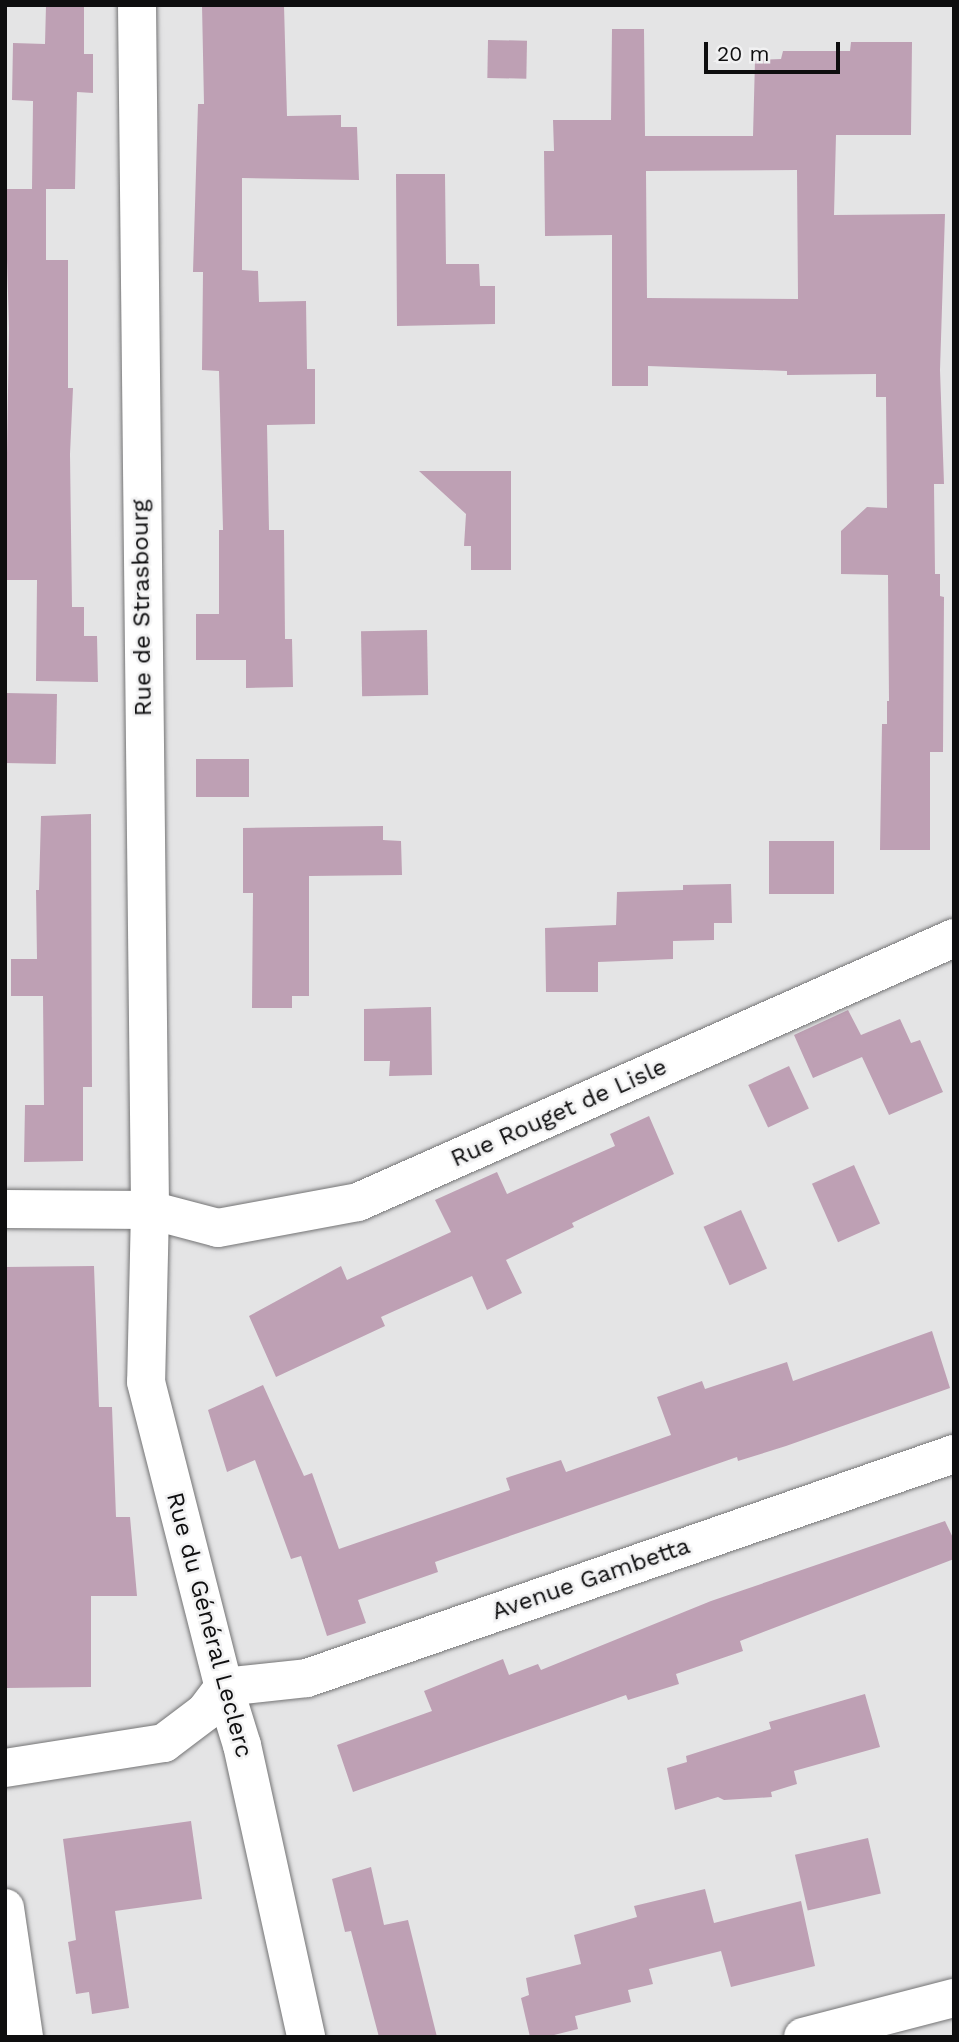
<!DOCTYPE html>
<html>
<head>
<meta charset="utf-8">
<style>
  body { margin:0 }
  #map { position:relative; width:959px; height:2042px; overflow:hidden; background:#e4e4e5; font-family:"Work Sans",sans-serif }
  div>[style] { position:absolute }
  .building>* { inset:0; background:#bea0b4; transform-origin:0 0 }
  .roads { filter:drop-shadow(0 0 2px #747475) drop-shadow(0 0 2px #747475) }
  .street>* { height:38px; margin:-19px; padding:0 19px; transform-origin:19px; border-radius:19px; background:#fff }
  span { translate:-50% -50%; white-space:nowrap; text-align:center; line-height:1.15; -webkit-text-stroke:5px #f1f1f2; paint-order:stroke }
  .street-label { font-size:24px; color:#0e0e0f }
  .frame { position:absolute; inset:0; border:7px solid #0e0e0f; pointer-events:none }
  .scale { position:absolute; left:704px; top:42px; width:136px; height:32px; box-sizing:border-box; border:4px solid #0e0e0f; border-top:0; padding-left:9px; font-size:21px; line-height:24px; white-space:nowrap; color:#0e0e0f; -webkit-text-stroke:5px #f1f1f2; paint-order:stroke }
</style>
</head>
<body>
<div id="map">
  <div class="building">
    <div style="clip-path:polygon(46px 5px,84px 5px,84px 54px,93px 54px,93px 93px,77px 92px,75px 189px,46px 189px,46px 260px,68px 260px,68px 388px,73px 388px,70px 454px,72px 607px,84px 607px,84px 636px,97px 636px,98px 682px,36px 681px,37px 580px,5px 580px,9px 328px,5px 189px,32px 189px,33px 101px,12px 100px,13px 43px,45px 44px)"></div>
    <div style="clip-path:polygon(202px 5px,284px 5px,287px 116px,341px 115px,341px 127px,357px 127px,359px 180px,242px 178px,242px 270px,258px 271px,259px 302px,306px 301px,307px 369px,315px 369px,315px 424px,267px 425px,269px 530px,284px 530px,285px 639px,292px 639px,293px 687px,246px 688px,246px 660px,196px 660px,196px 614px,219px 614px,219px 530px,223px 530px,219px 371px,202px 370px,203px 272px,193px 272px,198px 104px,204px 104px)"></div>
    <div style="clip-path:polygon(evenodd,612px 29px,644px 29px,645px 136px,753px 136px,755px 60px,781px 59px,783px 51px,850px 51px,851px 42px,912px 42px,911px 135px,836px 135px,834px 215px,945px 214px,940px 370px,944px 484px,934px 484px,935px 574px,940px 574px,940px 596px,944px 597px,943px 752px,930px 752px,930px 850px,880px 850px,882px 724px,887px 724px,887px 701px,889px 701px,888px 575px,841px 574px,841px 531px,867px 507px,887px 508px,886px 397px,876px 397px,876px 374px,787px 375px,787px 371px,648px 366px,648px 386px,612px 386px,612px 235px,545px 236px,544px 151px,554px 151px,553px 120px,611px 120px,612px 29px,797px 170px,798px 299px,647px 298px,646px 171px,797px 170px)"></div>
    <div style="left:488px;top:40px;width:39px;height:38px;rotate:1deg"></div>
    <div style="clip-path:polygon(396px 174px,445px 174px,446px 264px,479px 264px,480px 286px,495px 286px,495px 324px,397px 326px)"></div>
    <div style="clip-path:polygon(419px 471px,511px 471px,511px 570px,471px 570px,471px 546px,464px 546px,466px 514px)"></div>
    <div style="left:427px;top:630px;width:65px;height:66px;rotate:89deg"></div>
    <div style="left:5px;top:693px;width:52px;height:70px;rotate:1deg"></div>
    <div style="left:196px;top:759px;width:53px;height:38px"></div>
    <div style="clip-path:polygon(91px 814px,92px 1087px,83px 1087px,83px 1161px,24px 1162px,25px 1105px,44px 1105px,43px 996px,11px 996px,11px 959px,37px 959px,36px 890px,39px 890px,41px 816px)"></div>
    <div style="clip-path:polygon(383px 826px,383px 840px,401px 841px,402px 875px,309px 876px,309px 996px,292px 996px,292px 1008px,252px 1008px,253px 893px,243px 893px,243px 828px)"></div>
    <div style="left:834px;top:841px;width:53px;height:65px;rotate:90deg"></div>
    <div style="clip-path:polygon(731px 884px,732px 923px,714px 923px,714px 940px,673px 941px,673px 959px,598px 962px,598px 992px,546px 992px,545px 928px,616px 925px,617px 892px,683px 890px,683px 885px)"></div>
    <div style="clip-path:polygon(431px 1007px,432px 1075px,389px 1076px,390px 1061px,364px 1061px,364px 1009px)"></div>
    <div style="clip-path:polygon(848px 1010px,861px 1035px,900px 1019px,911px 1043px,920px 1040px,943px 1092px,889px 1115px,862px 1057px,813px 1078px,794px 1035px)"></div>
    <div style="left:789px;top:1066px;width:47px;height:45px;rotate:65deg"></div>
    <div style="clip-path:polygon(649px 1116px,674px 1174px,572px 1223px,574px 1227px,506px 1260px,522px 1293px,487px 1310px,472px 1276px,381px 1317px,385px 1326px,276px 1377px,249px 1316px,341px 1266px,347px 1280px,451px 1232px,435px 1200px,497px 1172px,507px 1194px,615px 1146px,610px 1134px)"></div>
    <div style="left:854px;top:1165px;width:64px;height:46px;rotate:66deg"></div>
    <div style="left:741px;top:1210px;width:64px;height:41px;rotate:66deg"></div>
    <div style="clip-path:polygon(94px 1266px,99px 1407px,112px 1407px,116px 1517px,130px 1517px,137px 1596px,91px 1596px,91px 1687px,5px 1688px,5px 1267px)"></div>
    <div style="clip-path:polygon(932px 1331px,950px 1388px,786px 1446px,738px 1461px,737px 1457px,435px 1562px,438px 1572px,358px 1600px,366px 1623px,327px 1636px,301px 1556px,291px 1559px,255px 1460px,227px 1472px,208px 1410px,263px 1385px,304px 1476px,312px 1473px,339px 1549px,510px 1490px,506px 1478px,561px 1460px,566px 1472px,671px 1435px,657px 1397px,702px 1381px,705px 1389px,787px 1362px,793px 1381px)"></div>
    <div style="clip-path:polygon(945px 1521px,954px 1540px,954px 1559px,740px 1641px,743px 1651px,676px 1674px,679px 1684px,628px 1700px,626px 1695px,353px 1792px,337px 1745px,432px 1711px,424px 1691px,503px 1659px,509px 1675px,538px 1664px,541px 1670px,711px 1601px)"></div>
    <div style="clip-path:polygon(865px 1694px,880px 1747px,794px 1771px,797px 1784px,771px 1792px,772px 1797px,724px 1800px,718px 1797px,675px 1810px,667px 1768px,687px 1762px,686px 1756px,771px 1729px,769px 1722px)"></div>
    <div style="clip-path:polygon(191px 1821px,202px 1899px,115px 1911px,129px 2008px,92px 2014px,89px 1992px,76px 1994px,68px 1942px,76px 1940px,63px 1839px)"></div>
    <div style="left:868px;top:1838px;width:57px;height:75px;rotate:77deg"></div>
    <div style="clip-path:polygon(371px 1867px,384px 1925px,408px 1920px,437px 2037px,379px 2037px,351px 1931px,345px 1932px,332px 1879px)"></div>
    <div style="clip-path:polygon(705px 1889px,714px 1923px,801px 1901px,815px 1966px,731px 1987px,721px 1951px,649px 1969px,653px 1984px,628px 1990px,631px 2002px,575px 2016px,578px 2029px,546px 2037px,530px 2037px,521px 1998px,529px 1995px,526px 1978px,581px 1964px,574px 1935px,637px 1917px,634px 1906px)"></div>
  </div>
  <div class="roads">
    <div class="street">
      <div style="left:137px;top:5px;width:1205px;rotate:89.38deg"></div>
      <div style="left:150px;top:1210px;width:172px;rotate:91.3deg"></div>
      <div style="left:146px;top:1382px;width:315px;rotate:75.7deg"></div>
      <div style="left:224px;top:1687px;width:61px;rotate:72.8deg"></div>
      <div style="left:242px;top:1745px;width:299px;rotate:77.6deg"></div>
      <div style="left:5px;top:1209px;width:145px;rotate:0.4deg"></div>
      <div style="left:150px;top:1210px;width:70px;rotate:14.8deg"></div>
      <div style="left:218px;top:1228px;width:142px;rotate:-10.5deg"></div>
      <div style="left:358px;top:1202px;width:652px;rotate:-23.89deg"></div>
      <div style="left:224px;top:1687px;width:83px;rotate:-6.2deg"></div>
      <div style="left:307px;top:1678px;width:685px;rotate:-19.1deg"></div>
      <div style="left:5px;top:1768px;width:161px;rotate:-8.9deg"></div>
      <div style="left:164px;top:1743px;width:51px;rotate:-37.1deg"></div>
      <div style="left:205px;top:1712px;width:31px;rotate:-53deg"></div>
      <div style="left:5px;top:1908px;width:130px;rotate:81.6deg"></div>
      <div style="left:803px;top:2037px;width:156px;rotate:-14.5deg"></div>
    </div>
  </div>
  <div class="street-label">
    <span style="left:142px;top:608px;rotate:-91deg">Rue de Strasbourg</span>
    <span style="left:559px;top:1113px;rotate:-24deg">Rue Rouget de Lisle</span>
    <span style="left:591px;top:1579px;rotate:-19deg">Avenue Gambetta</span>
    <span style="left:209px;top:1625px;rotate:75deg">Rue du Général Leclerc</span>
  </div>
  <div class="frame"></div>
  <div class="scale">20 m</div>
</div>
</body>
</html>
